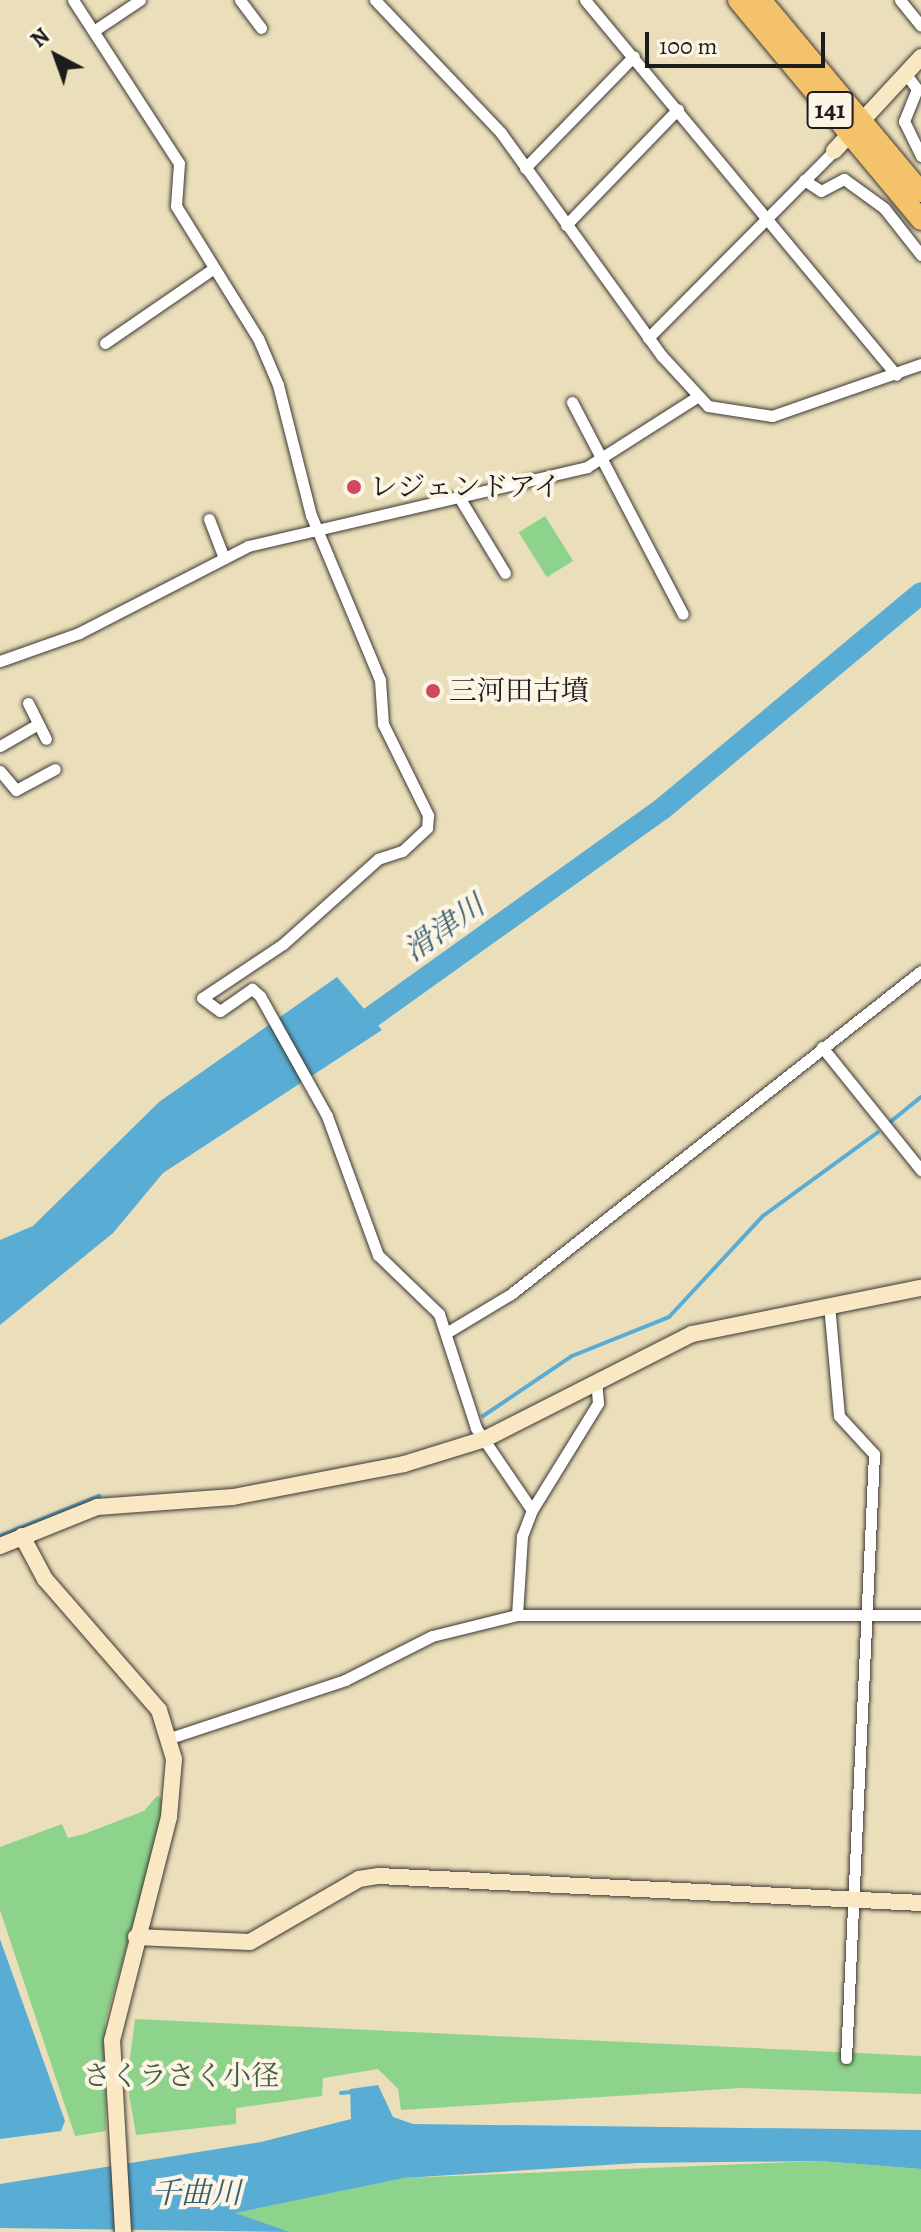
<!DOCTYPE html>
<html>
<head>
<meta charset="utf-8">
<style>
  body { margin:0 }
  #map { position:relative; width:921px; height:2232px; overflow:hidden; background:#ebdeba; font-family:Alegreya,"Noto Serif JP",serif }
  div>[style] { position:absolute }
  .green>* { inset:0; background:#8ed38c; transform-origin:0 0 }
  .water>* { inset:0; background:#59add5 }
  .stream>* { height:4px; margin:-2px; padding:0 2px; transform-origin:2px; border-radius:2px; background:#59add5 }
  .river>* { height:22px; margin:-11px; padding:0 11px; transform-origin:11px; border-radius:11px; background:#59add5 }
  .roads { filter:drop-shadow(0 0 2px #3b3934) drop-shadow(0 0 2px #3b3934) }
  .street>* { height:11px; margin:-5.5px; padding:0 5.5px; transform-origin:5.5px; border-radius:5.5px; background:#fff }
  .secondary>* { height:16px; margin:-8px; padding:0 8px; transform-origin:8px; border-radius:8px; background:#fae7c3 }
  .highway>* { height:20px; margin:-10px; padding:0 10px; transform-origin:10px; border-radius:10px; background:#f3c26a }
  .dots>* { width:22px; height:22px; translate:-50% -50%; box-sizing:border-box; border:4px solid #fcf5e5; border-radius:50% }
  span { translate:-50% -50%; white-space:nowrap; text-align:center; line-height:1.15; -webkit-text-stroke:8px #fcf5e5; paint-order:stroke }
  .shield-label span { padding:2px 6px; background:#fcf5e5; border:2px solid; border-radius:6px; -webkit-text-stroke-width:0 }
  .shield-label { font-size:26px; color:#1c1c1c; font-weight:700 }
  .poi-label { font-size:28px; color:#1c1c1c }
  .left { translate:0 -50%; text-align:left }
  .park-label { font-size:28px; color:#445c43 }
  .water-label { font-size:30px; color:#375d6f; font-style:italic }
  .north { position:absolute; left:16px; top:16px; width:80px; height:80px; -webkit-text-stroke:6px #fcf5e5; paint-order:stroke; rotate:319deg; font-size:22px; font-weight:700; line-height:32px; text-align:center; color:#1c1c1c }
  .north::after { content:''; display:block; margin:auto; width:28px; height:36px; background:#1c1c1c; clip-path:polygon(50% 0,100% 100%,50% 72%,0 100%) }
  .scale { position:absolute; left:645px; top:32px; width:180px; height:36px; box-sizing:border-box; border:4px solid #1c1c1c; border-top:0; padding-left:10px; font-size:24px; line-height:28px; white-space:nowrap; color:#1c1c1c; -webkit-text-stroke:6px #fcf5e5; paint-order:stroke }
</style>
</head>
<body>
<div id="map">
  <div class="green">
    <div style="left:545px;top:516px;width:53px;height:31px;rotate:58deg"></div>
    <div style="clip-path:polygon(157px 1796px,165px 1800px,159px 1834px,105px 2022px,106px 2131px,75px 2136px,0 1910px,0 1847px,62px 1824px,68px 1838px,84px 1834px,144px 1811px)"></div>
    <div style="clip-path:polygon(135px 2019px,921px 2056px,921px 2094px,741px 2088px,401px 2110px,398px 2089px,378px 2069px,323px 2078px,322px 2096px,236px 2108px,236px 2124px,136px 2135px,127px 2081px)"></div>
    <div style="clip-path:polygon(820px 2161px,921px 2169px,921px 2232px,290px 2232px,233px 2213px,403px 2178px)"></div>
  </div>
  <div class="water">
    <div style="clip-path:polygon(337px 977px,382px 1030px,163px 1173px,113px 1233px,0 1325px,0 1240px,33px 1226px,159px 1102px)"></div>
    <div style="clip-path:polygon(0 1939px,65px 2121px,61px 2131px,0 2139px)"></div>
    <div style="clip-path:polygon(378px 2085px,393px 2117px,413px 2124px,921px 2130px,921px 2169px,820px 2161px,637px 2163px,404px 2178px,235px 2213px,290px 2232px,0 2228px,0 2184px,261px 2142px,351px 2119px,350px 2089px)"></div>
  </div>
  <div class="stream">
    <div style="left:889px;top:1123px;width:41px;rotate:-39.1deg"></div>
    <div style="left:483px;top:1416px;width:107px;rotate:-34deg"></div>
    <div style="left:572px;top:1356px;width:105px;rotate:-21.9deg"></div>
    <div style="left:669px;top:1317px;width:138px;rotate:-47.1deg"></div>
    <div style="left:763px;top:1216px;width:142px;rotate:-36.1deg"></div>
    <div style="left:0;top:1536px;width:107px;rotate:-22deg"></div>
    <div style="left:341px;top:2093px;width:10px;rotate:-6deg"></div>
  </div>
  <div class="river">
    <div style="left:349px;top:1033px;width:385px;rotate:-35.6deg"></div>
    <div style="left:662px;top:809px;width:337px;rotate:-39.8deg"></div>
  </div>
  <div class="roads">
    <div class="street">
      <div style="left:73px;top:0;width:194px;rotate:57deg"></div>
      <div style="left:179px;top:163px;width:43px;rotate:94deg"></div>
      <div style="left:176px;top:206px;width:155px;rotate:58.2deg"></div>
      <div style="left:258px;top:338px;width:51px;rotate:66.9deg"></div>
      <div style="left:278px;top:385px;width:134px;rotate:75.8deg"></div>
      <div style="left:311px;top:515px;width:179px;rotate:67.3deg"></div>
      <div style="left:380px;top:680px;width:44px;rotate:86.1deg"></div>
      <div style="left:383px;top:724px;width:102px;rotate:63.7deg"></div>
      <div style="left:428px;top:815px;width:13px;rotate:94deg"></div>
      <div style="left:427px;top:828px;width:34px;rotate:137deg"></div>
      <div style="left:402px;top:851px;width:25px;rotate:162deg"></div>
      <div style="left:378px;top:859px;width:127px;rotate:138.2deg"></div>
      <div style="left:283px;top:944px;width:97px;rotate:146.3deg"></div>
      <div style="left:202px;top:998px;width:22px;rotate:36deg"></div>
      <div style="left:220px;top:1011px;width:39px;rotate:-35deg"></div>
      <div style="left:252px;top:989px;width:11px;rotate:41deg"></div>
      <div style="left:260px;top:996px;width:137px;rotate:60.8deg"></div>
      <div style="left:327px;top:1116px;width:148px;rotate:69.9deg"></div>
      <div style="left:378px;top:1255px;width:85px;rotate:44deg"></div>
      <div style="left:439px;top:1314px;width:120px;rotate:72deg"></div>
      <div style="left:476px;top:1428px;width:99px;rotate:55.7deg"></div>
      <div style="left:532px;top:1510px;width:28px;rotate:111deg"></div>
      <div style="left:522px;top:1536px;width:79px;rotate:93.6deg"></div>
      <div style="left:240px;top:0;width:35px;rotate:53deg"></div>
      <div style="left:375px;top:0;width:183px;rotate:46.5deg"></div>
      <div style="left:501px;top:133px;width:274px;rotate:54.2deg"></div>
      <div style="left:661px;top:355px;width:69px;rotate:47.3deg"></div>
      <div style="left:708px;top:406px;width:65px;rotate:8.9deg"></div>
      <div style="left:772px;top:416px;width:158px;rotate:-19.2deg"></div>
      <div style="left:585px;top:0;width:487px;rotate:50.3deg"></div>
      <div style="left:900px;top:0;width:33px;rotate:51deg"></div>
      <div style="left:95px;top:30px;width:54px;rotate:-33.7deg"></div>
      <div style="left:905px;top:73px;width:20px;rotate:53deg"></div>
      <div style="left:917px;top:89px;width:35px;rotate:112deg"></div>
      <div style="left:904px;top:121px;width:39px;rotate:64deg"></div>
      <div style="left:525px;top:168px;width:156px;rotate:-45.8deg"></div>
      <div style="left:804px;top:180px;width:20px;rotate:33deg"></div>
      <div style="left:821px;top:191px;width:26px;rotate:-28deg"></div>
      <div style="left:844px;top:179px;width:49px;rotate:35.9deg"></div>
      <div style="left:884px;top:208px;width:60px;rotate:51.8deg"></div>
      <div style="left:566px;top:225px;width:161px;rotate:-46deg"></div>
      <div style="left:648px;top:338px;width:264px;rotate:-45.2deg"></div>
      <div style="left:105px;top:343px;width:132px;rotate:-34.5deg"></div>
      <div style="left:572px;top:402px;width:239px;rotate:62.4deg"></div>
      <div style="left:462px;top:502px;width:83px;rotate:58.8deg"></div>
      <div style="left:209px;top:519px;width:42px;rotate:69deg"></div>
      <div style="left:0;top:661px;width:84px;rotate:-19.5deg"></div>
      <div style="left:79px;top:633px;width:190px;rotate:-27.2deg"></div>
      <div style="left:248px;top:546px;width:348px;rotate:-13.1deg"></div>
      <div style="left:587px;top:467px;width:130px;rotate:-32.5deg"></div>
      <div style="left:28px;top:703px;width:40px;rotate:63.4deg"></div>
      <div style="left:0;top:746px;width:44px;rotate:-30.1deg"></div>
      <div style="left:0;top:771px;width:25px;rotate:50deg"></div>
      <div style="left:16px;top:790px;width:44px;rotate:-28.3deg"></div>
      <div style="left:822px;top:1047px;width:158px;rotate:51.2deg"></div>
      <div style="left:829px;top:1304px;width:112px;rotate:84.9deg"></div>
      <div style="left:839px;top:1416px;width:52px;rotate:47.4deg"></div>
      <div style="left:874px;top:1454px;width:605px;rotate:92.65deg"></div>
      <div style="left:446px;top:1333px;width:76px;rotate:-31deg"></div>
      <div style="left:511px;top:1294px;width:522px;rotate:-38.23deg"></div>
      <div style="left:532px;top:1510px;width:126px;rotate:-58.3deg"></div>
      <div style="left:598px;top:1403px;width:21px;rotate:-95deg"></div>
      <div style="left:170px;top:1738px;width:184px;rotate:-18.3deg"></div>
      <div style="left:345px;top:1680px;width:97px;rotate:-26.8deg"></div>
      <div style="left:432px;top:1636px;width:88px;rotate:-13.9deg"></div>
      <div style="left:517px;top:1615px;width:404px"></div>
    </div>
    <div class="secondary">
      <div style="left:834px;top:151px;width:128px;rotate:-47.2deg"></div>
      <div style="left:22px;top:1536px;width:49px;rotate:61.9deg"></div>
      <div style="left:45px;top:1579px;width:174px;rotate:49deg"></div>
      <div style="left:159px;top:1710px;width:51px;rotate:73deg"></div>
      <div style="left:174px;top:1759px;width:58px;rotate:94.9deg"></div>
      <div style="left:169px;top:1817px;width:230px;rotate:104.3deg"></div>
      <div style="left:112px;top:2040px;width:192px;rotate:86.7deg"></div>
      <div style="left:0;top:1546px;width:105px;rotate:-21.9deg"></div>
      <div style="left:97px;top:1507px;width:136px;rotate:-4.2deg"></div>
      <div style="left:233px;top:1497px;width:174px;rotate:-10.9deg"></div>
      <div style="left:404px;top:1464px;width:85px;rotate:-17.2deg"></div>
      <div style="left:485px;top:1439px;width:232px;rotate:-26.9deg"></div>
      <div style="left:692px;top:1334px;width:234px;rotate:-11.4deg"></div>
      <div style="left:136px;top:1937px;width:114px;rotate:2.5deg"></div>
      <div style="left:250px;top:1942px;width:126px;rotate:-30deg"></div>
      <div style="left:359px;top:1879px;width:20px;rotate:-9deg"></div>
      <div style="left:379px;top:1876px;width:543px;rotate:2.85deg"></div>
    </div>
    <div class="highway">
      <div style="left:738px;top:0;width:286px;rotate:50.2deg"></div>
      <div style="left:761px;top:0;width:250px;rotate:50.2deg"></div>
    </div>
  </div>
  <div class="dots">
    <div style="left:354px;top:487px;background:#d1495b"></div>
    <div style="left:433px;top:691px;background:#d1495b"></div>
  </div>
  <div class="shield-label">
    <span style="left:830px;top:110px">141</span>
  </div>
  <div class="poi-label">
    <span class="left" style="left:370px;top:487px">レジェンドアイ</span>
    <span class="left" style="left:449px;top:691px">三河田古墳</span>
  </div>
  <div class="park-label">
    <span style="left:181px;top:2076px">さくラさく小径</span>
  </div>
  <div class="water-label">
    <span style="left:444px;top:928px;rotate:-35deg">滑津川</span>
    <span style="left:196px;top:2193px">千曲川</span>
  </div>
  <div class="north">N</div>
  <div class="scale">100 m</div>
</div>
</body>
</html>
